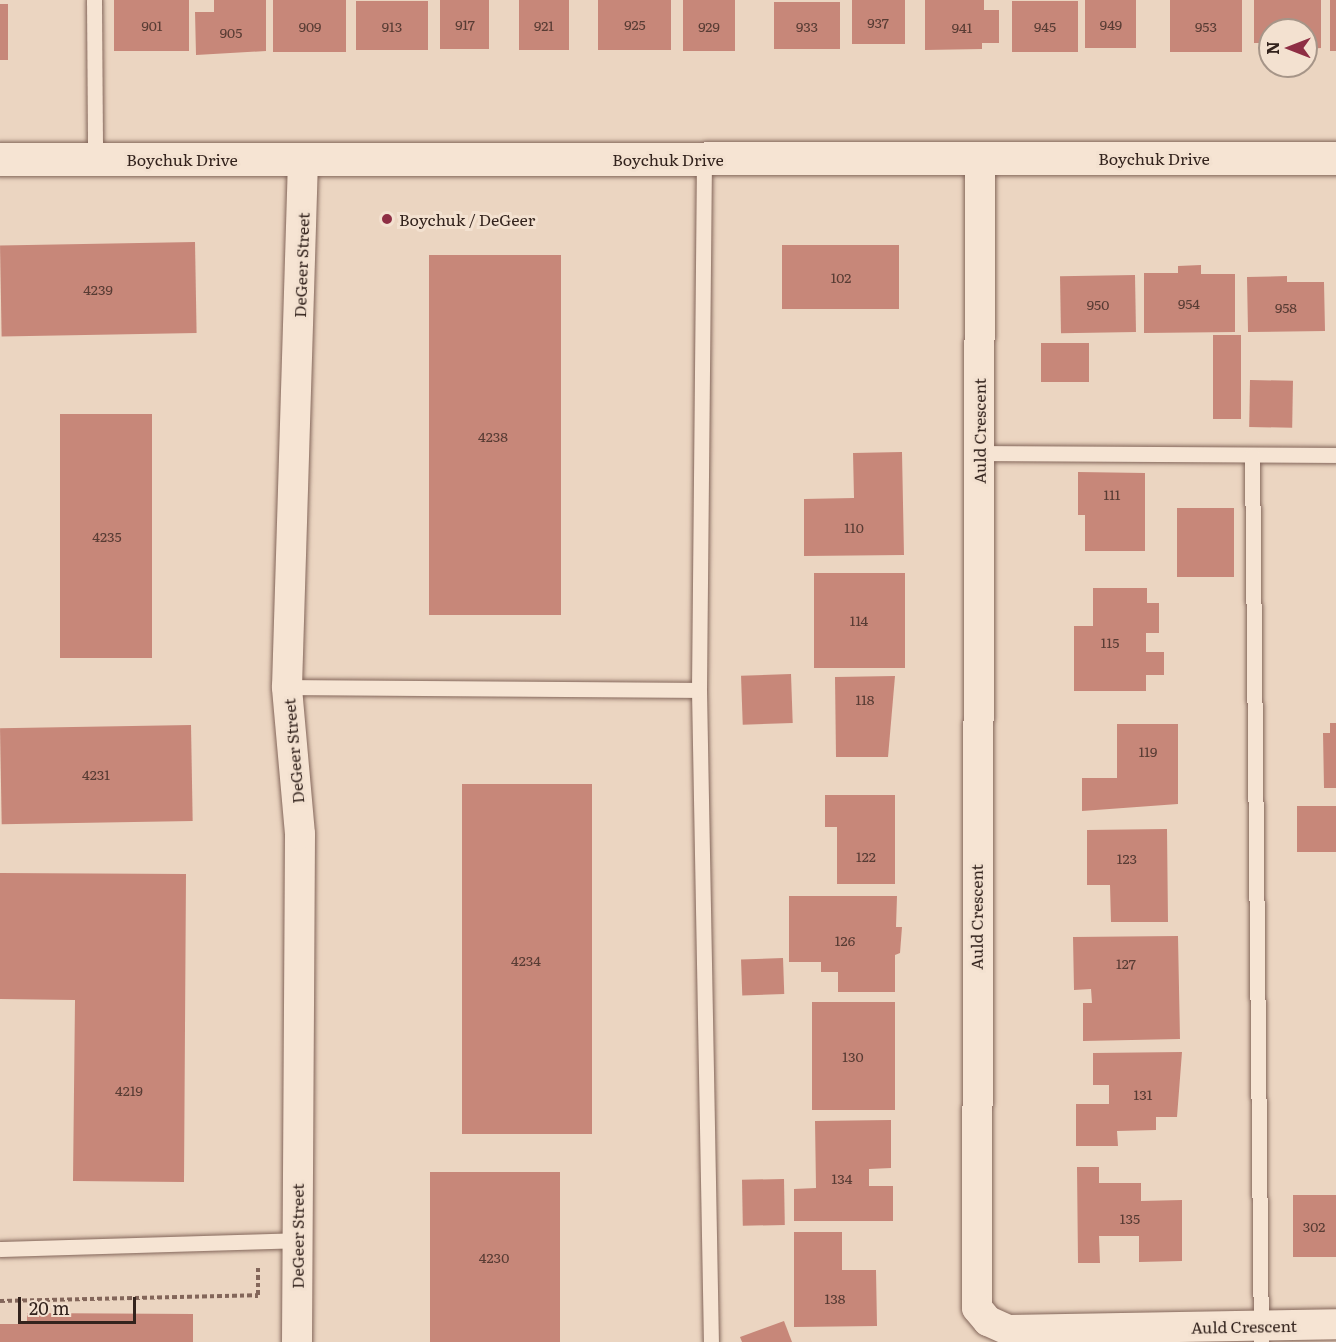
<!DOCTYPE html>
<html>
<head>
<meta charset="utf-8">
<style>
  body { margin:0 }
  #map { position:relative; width:1336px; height:1342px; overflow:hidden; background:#ebd5c1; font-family:Literata,serif }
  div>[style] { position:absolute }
  .building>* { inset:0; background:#c78779; transform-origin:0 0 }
  .path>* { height:4px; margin-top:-2px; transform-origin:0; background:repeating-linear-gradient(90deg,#83665a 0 4.5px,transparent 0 7.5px) }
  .roads { filter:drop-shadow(0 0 2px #83665a) drop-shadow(0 0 2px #83665a) }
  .lane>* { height:15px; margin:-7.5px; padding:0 7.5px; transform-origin:7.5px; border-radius:7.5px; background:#f6e4d3 }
  .street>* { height:30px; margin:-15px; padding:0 15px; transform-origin:15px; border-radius:15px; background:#f6e4d3 }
  .secondary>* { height:33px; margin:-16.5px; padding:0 16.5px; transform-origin:16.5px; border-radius:16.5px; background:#f6e4d3 }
  .dots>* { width:16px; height:16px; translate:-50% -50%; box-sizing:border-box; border:3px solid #f3e1d0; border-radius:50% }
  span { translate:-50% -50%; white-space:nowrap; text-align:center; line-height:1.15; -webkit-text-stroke:6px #f3e1d0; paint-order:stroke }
  .number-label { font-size:14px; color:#583c34 }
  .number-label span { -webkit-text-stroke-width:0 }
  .street-label { font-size:16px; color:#33231d }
  .poi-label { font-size:16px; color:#33231d }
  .left { translate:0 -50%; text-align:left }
  .north { position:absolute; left:1258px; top:18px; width:60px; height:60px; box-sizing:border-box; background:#f3e1d0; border:2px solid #a69588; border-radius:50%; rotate:270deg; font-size:16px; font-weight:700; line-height:24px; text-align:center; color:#33231d }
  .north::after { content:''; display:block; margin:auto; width:21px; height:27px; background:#8e2e44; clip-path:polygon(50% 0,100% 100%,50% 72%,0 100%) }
  .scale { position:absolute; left:18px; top:1297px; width:118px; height:27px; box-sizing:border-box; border:3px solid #33231d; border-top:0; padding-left:8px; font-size:18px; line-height:21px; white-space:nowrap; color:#33231d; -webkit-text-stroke:4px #f3e1d0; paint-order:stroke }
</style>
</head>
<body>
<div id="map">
  <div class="building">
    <div style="left:114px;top:0;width:75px;height:51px"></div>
    <div style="clip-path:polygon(214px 0,266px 0,266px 51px,196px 55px,195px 12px,214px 12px)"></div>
    <div style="left:273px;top:0;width:73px;height:52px"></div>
    <div style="left:440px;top:0;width:49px;height:49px"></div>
    <div style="left:519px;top:0;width:50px;height:50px"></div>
    <div style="left:598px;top:0;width:73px;height:50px"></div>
    <div style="left:683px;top:0;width:52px;height:51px"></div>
    <div style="left:852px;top:0;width:53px;height:44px"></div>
    <div style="clip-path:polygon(925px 0,984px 0,984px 10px,999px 10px,999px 43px,982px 43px,982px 49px,925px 50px)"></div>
    <div style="left:1085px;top:0;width:51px;height:48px"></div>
    <div style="left:1170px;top:0;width:72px;height:52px"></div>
    <div style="clip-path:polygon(1254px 0,1321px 0,1321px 48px,1306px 49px,1306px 30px,1270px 30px,1270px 43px,1254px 43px)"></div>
    <div style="left:1330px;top:0;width:6px;height:51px"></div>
    <div style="left:428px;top:1px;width:49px;height:72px;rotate:90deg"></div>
    <div style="left:1012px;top:1px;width:66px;height:51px"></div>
    <div style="left:774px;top:2px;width:66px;height:47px"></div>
    <div style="left:0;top:4px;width:8px;height:56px"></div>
    <div style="left:195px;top:242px;width:91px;height:195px;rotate:89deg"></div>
    <div style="left:899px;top:245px;width:64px;height:117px;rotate:90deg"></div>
    <div style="left:429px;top:255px;width:132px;height:360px"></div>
    <div style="clip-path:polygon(1201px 265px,1201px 274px,1235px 274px,1235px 332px,1144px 333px,1144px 273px,1178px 273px,1178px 266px)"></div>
    <div style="left:1135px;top:275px;width:57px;height:75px;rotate:89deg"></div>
    <div style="clip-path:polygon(1287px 276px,1287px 282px,1324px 282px,1325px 331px,1248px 332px,1247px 277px)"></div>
    <div style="left:1213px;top:335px;width:28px;height:84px"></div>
    <div style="left:1041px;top:343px;width:48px;height:39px"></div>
    <div style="left:1250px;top:380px;width:43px;height:47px;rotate:1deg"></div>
    <div style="left:60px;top:414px;width:92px;height:244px"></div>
    <div style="clip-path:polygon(902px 452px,904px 555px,804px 556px,804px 499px,854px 498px,853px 453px)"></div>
    <div style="clip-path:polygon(1078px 472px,1145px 473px,1145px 551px,1085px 551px,1085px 515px,1078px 515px)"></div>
    <div style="left:1177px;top:508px;width:57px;height:69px"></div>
    <div style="left:814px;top:573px;width:91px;height:95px"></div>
    <div style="clip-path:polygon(1093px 588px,1147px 588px,1147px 603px,1159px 603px,1159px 633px,1146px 633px,1146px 652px,1164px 652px,1164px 675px,1146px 675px,1146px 691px,1074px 691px,1074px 626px,1093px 626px)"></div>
    <div style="left:791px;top:674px;width:49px;height:50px;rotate:88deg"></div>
    <div style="clip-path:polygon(895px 676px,888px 757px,836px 757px,835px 677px)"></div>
    <div style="clip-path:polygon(1330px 723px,1336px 723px,1336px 788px,1324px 788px,1323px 733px,1330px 733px)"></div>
    <div style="clip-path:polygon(1117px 724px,1178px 724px,1178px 804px,1082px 811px,1082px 778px,1117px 778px)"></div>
    <div style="left:191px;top:725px;width:96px;height:191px;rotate:89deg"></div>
    <div style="left:462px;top:784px;width:130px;height:350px"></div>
    <div style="clip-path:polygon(825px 795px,895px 795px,895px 884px,837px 884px,837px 827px,825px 827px)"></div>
    <div style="left:1336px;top:806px;width:46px;height:39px;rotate:90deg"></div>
    <div style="clip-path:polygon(1167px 829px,1168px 922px,1111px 922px,1110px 885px,1087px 885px,1087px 830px)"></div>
    <div style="clip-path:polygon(0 873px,186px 874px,184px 1182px,73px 1181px,75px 1000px,0 999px)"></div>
    <div style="clip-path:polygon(789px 896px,897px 896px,896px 927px,902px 927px,900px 953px,895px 955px,895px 992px,838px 992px,838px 972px,821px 972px,821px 962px,789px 962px)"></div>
    <div style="clip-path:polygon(1178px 936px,1180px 1039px,1083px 1041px,1083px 1003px,1092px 1003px,1091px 989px,1074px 990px,1073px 937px)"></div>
    <div style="left:783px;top:958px;width:36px;height:42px;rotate:88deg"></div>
    <div style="left:812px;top:1002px;width:83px;height:108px"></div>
    <div style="clip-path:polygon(1182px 1052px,1177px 1117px,1156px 1117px,1156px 1130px,1117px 1131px,1118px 1146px,1076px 1146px,1076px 1104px,1109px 1104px,1109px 1085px,1093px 1085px,1093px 1053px)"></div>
    <div style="clip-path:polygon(891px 1120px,891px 1168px,869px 1169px,869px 1186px,893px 1186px,893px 1221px,794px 1221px,794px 1189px,816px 1188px,815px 1121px)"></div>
    <div style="clip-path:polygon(1077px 1167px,1099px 1167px,1099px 1183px,1141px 1183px,1141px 1201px,1182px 1200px,1182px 1261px,1139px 1262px,1139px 1236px,1099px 1236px,1100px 1263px,1078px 1263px)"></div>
    <div style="left:430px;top:1172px;width:130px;height:170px"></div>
    <div style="left:784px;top:1179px;width:46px;height:42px;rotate:89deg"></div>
    <div style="left:1293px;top:1195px;width:43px;height:62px"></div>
    <div style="clip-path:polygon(794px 1232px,842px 1232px,842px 1270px,876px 1270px,877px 1326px,794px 1327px)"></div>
    <div style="clip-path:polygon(27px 1313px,193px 1314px,193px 1342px,0 1342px,0 1324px,27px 1324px)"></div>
    <div style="clip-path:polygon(784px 1321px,792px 1342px,742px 1342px,740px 1337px)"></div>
  </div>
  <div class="path">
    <div style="left:0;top:1301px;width:258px;rotate:-1.3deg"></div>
    <div style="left:258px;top:1295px;width:27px;rotate:-90deg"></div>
  </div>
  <div class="roads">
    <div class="lane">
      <div style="left:94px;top:0;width:158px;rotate:89.6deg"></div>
      <div style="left:704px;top:159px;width:531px;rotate:90.54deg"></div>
      <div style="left:699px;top:690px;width:652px;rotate:88.95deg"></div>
      <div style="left:979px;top:453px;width:357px;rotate:0.3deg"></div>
      <div style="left:1252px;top:455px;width:887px;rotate:89.42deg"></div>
      <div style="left:287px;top:687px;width:412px;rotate:0.4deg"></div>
      <div style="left:0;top:1249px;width:297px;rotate:-1.7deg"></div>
    </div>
    <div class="street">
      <div style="left:980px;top:158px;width:1150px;rotate:90.15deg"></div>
      <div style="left:977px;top:1308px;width:17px;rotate:50deg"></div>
      <div style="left:988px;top:1321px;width:22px;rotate:24deg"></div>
      <div style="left:1008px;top:1330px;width:328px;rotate:-1deg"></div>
      <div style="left:297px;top:1342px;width:508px;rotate:-89.66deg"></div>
      <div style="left:300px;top:834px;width:148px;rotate:-95.1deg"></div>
      <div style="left:287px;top:687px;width:527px;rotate:-88.26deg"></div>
    </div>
    <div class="secondary">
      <div style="left:0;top:159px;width:1336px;rotate:-0.04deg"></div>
    </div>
  </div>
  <div class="dots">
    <div style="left:387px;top:219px;background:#8e2e44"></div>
  </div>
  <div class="number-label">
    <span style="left:878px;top:22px">937</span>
    <span style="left:465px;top:24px">917</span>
    <span style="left:635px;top:24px">925</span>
    <span style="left:1111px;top:24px">949</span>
    <span style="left:152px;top:25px">901</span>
    <span style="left:544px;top:25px">921</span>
    <span style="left:310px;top:26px">909</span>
    <span style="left:392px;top:26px">913</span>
    <span style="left:709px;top:26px">929</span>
    <span style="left:807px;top:26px">933</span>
    <span style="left:1045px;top:26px">945</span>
    <span style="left:1206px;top:26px">953</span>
    <span style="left:962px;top:27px">941</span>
    <span style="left:231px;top:32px">905</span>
    <span style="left:841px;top:277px">102</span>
    <span style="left:98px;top:289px">4239</span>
    <span style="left:1189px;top:303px">954</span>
    <span style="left:1098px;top:304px">950</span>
    <span style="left:1286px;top:307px">958</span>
    <span style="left:493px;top:436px">4238</span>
    <span style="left:1112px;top:494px">111</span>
    <span style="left:854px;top:527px">110</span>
    <span style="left:107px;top:536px">4235</span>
    <span style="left:859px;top:620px">114</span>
    <span style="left:1110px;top:642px">115</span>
    <span style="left:865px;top:699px">118</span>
    <span style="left:1148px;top:751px">119</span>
    <span style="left:96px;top:774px">4231</span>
    <span style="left:866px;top:856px">122</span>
    <span style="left:1127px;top:858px">123</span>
    <span style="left:845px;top:940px">126</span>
    <span style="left:526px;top:960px">4234</span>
    <span style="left:1126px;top:963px">127</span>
    <span style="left:853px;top:1056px">130</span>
    <span style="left:129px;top:1090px">4219</span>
    <span style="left:1143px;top:1094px">131</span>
    <span style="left:842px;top:1178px">134</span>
    <span style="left:1130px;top:1218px">135</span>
    <span style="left:1314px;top:1226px">302</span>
    <span style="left:494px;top:1257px">4230</span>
    <span style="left:835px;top:1298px">138</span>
  </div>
  <div class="street-label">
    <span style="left:1154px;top:158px">Boychuk Drive</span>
    <span style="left:182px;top:159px">Boychuk Drive</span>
    <span style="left:668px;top:159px">Boychuk Drive</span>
    <span style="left:301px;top:265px;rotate:-88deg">DeGeer Street</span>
    <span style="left:979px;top:431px;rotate:-90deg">Auld Crescent</span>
    <span style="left:293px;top:751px;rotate:-95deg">DeGeer Street</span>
    <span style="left:976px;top:917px;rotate:-90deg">Auld Crescent</span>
    <span style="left:297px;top:1236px;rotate:-90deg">DeGeer Street</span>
    <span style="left:1244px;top:1326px;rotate:-1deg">Auld Crescent</span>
  </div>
  <div class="poi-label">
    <span class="left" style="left:399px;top:219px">Boychuk / DeGeer</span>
  </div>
  <div class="north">N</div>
  <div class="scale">20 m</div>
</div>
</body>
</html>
